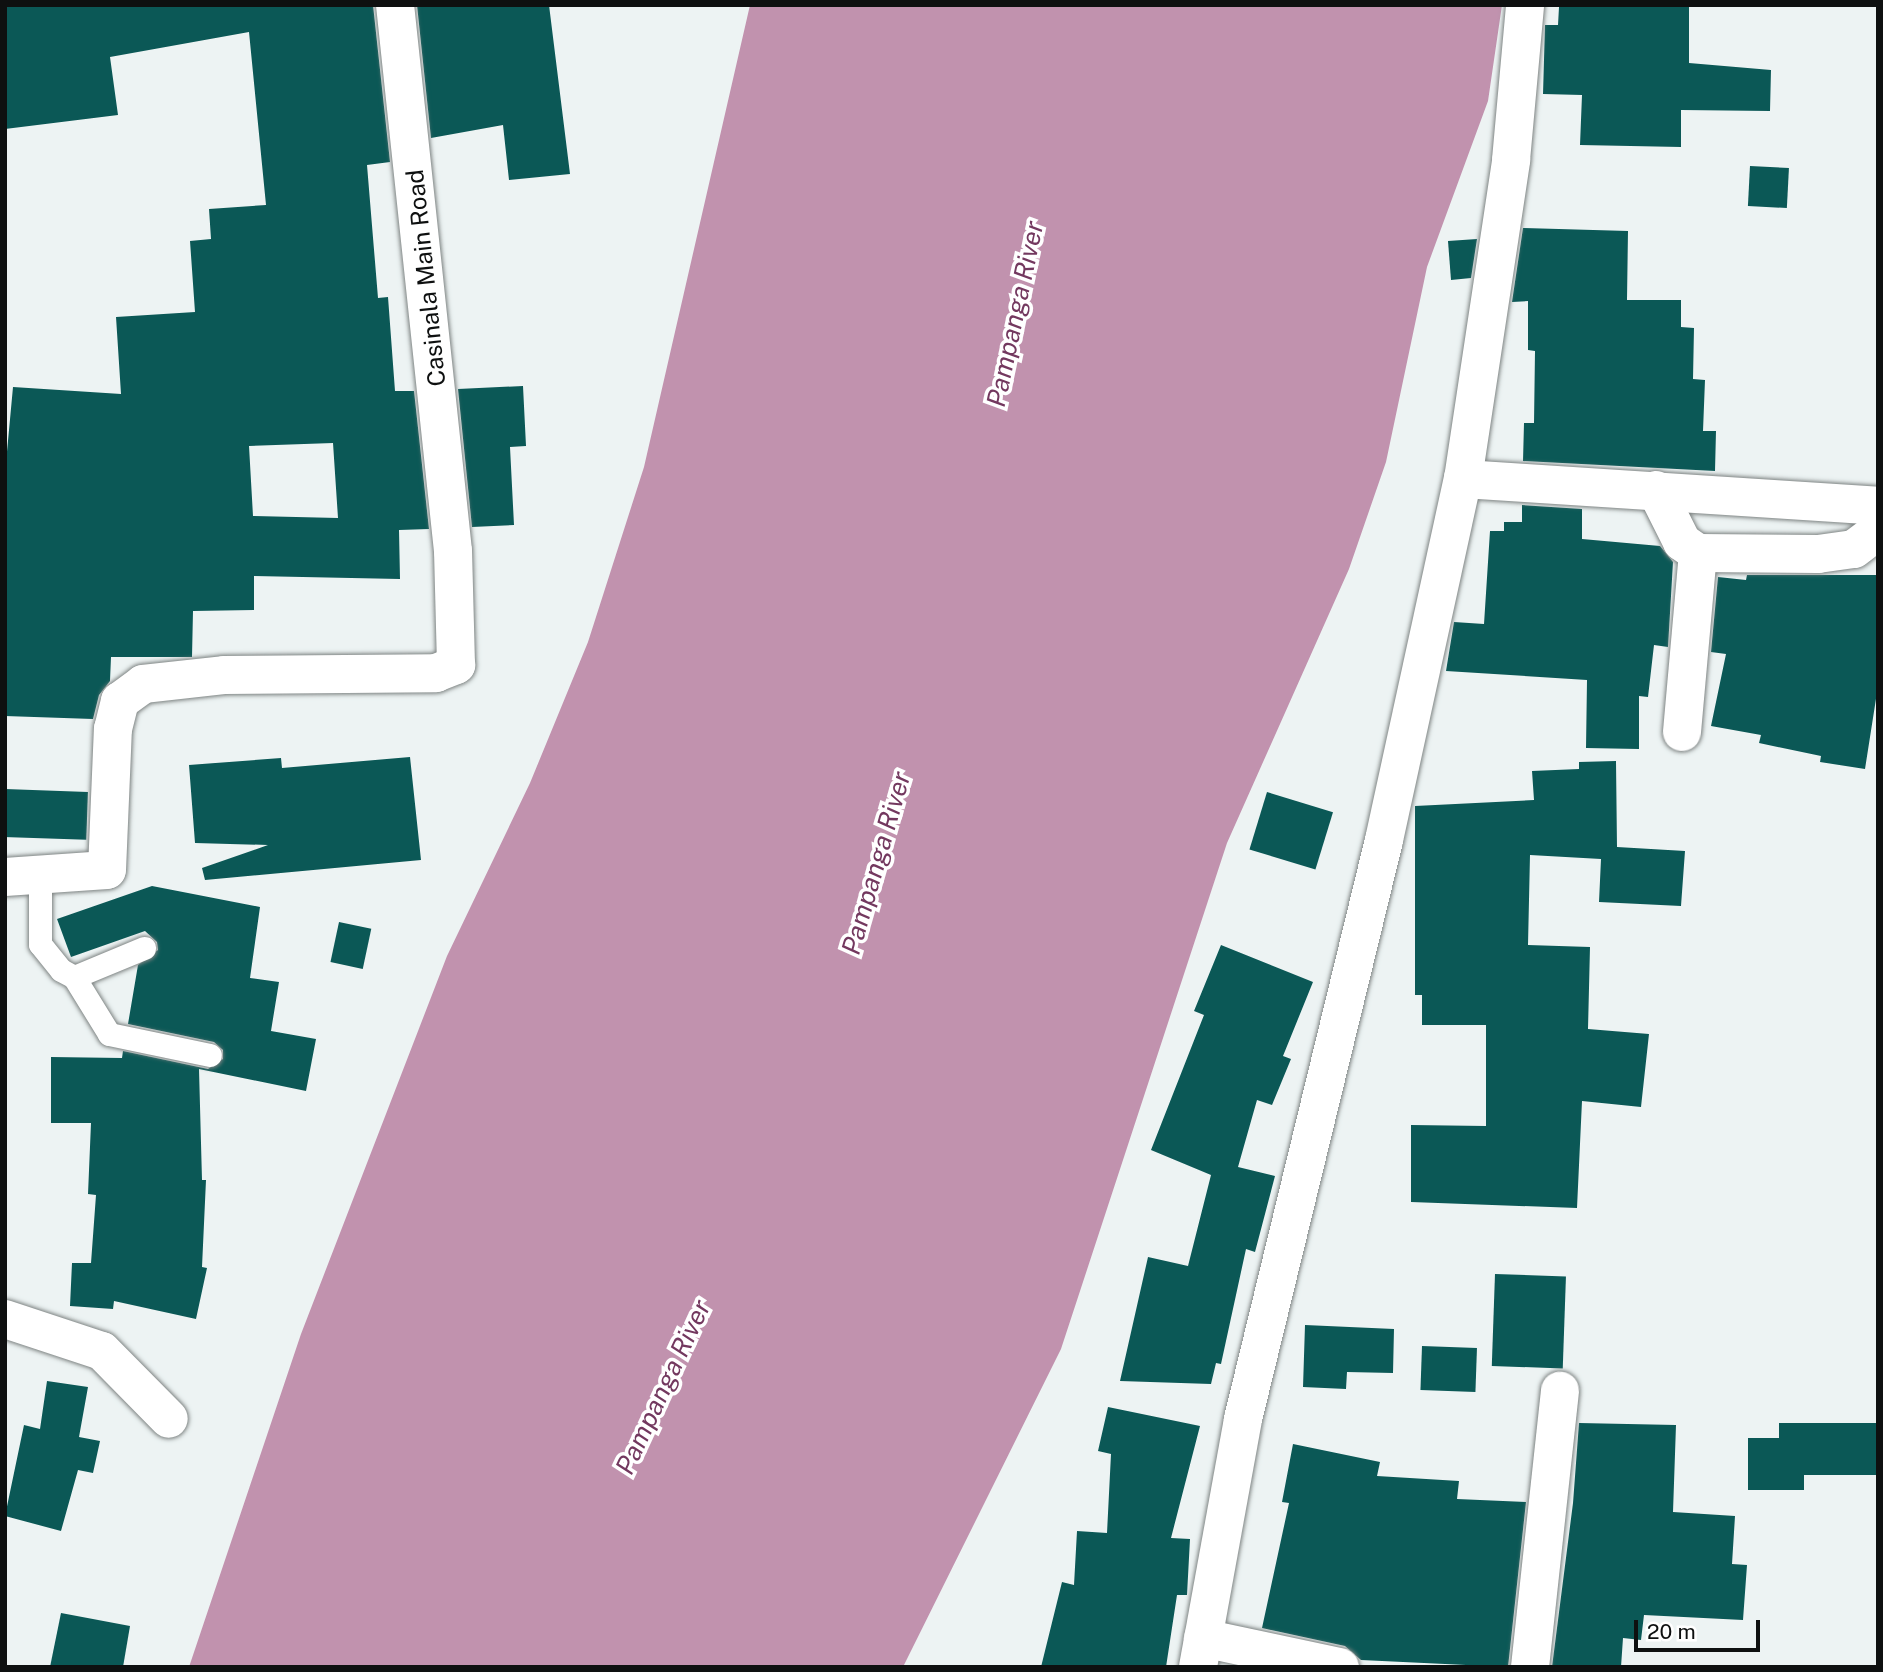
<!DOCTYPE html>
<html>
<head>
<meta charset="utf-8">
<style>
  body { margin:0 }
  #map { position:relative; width:1883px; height:1672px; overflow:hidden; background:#edf3f3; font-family:"Public Sans",sans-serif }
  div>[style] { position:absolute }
  .water>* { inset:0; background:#c192ae }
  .building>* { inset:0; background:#0b5856; transform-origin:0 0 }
  .roads { filter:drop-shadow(0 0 2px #7e8483) drop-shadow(0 0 2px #7e8483) }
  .lane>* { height:23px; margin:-11.5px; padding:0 11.5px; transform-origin:11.5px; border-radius:11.5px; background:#fff }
  .street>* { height:38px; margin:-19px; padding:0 19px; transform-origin:19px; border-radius:19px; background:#fff }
  .secondary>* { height:38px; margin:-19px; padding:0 19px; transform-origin:19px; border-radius:19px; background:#fff }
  span { translate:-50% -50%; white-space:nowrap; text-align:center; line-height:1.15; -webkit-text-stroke:7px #fff; paint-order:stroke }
  .street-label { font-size:24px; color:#0e1010 }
  .water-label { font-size:26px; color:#73385f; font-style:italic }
  .frame { position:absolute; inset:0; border:7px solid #0e1010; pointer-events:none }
  .scale { position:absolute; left:1634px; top:1620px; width:126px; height:32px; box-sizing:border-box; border:4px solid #0e1010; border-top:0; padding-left:9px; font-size:21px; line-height:24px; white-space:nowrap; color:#0e1010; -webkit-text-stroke:5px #fff; paint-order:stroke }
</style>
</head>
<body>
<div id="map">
  <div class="water">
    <div style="clip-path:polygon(750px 5px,1502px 5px,1488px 101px,1427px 267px,1386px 462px,1349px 569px,1227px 843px,1061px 1349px,903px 1667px,189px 1667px,301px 1334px,447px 956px,530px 783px,588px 642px,644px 467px)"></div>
  </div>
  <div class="building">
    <div style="clip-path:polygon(evenodd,5px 5px,373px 5px,390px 162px,367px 165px,378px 298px,388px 297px,395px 391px,414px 391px,429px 529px,399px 530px,400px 579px,254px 576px,254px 610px,193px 611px,192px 657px,111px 657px,110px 681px,99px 695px,93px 719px,5px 716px,5px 473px,13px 387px,121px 394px,116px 317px,195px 312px,190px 241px,211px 239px,209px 209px,266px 205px,249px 32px,110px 57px,118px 115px,5px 129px,5px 5px,333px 443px,338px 518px,253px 516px,249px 446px,333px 443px)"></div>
    <div style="clip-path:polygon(417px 5px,549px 5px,570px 174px,509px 180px,503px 125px,431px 138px)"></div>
    <div style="clip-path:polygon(1689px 5px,1689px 63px,1771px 70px,1770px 111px,1681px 110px,1681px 147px,1580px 145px,1582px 95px,1543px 94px,1545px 25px,1558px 25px,1559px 7px)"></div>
    <div style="left:1750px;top:166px;width:39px;height:40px;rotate:3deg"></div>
    <div style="clip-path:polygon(1523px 228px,1628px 231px,1627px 300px,1681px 300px,1681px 327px,1694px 328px,1693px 379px,1705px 380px,1703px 431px,1716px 431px,1715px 471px,1523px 461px,1524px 423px,1534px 423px,1535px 351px,1528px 350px,1528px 301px,1512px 302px)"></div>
    <div style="clip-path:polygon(1477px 239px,1471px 278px,1451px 280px,1448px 241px)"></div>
    <div style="clip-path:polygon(523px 386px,526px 446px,510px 447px,514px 525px,472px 527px,458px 389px)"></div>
    <div style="clip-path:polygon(1522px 505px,1582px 509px,1582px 539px,1660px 546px,1673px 562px,1668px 647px,1654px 645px,1648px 697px,1639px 696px,1639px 749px,1586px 748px,1587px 680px,1446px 671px,1454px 622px,1484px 624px,1490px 531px,1504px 531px,1504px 522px,1522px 522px)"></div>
    <div style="clip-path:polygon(1747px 575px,1878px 575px,1878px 686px,1865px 769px,1820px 762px,1821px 756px,1759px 743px,1761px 735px,1711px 726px,1726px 654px,1711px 652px,1718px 577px,1746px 580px)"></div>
    <div style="clip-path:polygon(410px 757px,421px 860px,205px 880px,202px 868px,268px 845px,195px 843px,189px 765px,281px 758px,282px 768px)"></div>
    <div style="clip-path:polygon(1616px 761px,1617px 847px,1685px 851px,1681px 906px,1599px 902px,1601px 859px,1530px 855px,1528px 945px,1590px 947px,1588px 1029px,1649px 1034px,1641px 1107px,1582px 1101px,1577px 1208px,1411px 1202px,1411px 1125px,1486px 1126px,1486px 1025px,1422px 1025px,1422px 995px,1415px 995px,1415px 806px,1534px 800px,1532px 771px,1579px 769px,1579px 762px)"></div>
    <div style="left:5px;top:789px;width:83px;height:48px;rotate:2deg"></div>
    <div style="left:1267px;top:792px;width:69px;height:60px;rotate:17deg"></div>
    <div style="clip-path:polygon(152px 886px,260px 907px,250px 978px,279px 982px,271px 1031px,316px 1039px,306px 1091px,199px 1069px,202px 1180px,206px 1180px,202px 1267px,207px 1268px,196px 1319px,114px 1301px,113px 1309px,70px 1306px,72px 1263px,91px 1263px,96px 1195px,88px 1194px,91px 1123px,51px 1123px,51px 1057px,122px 1058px,123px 1051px,208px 1069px,223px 1059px,223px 1050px,214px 1042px,128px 1024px,138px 965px,158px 950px,157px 942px,145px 931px,71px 957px,57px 919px)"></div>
    <div style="left:339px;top:922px;width:33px;height:41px;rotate:12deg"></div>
    <div style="clip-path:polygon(1221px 945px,1313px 982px,1283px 1056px,1291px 1059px,1272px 1105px,1257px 1100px,1238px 1167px,1275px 1176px,1255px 1252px,1246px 1249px,1221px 1364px,1216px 1363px,1211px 1384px,1120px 1381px,1148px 1257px,1188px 1266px,1211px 1175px,1151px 1150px,1204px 1015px,1194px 1011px)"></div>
    <div style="left:1495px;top:1274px;width:71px;height:92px;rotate:2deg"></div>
    <div style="clip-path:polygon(1305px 1325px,1394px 1329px,1393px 1373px,1347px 1372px,1346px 1389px,1303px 1387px)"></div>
    <div style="left:1422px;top:1346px;width:55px;height:44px;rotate:2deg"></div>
    <div style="clip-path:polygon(47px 1381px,88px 1387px,79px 1437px,100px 1441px,93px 1473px,78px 1470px,61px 1531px,5px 1516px,24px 1425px,40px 1429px)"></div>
    <div style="clip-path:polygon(1108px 1407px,1200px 1426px,1171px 1538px,1190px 1539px,1187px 1595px,1177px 1595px,1166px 1667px,1041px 1667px,1062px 1582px,1074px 1585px,1077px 1531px,1107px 1533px,1111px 1454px,1098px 1451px)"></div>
    <div style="clip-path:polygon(1579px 1423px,1676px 1425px,1673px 1512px,1735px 1516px,1732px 1564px,1747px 1565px,1743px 1620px,1644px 1615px,1641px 1640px,1623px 1638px,1621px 1667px,1552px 1667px,1573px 1503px)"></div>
    <div style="clip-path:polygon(1779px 1423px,1877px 1423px,1877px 1475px,1804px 1475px,1804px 1490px,1748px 1490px,1748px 1438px,1779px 1438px)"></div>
    <div style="clip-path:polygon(1293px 1444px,1380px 1462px,1377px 1476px,1459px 1481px,1457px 1499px,1526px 1502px,1508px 1667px,1361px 1660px,1345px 1646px,1262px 1628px,1289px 1503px,1282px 1502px)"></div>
    <div style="clip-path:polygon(61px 1613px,130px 1626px,123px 1667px,50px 1667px)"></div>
  </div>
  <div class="roads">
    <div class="lane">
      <div style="left:40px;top:877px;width:67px;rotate:90deg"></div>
      <div style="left:40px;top:944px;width:33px;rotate:51deg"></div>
      <div style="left:61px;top:970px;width:15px;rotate:28deg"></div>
      <div style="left:74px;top:977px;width:76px;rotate:-22.5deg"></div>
      <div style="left:74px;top:977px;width:67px;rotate:58.4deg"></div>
      <div style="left:109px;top:1034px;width:103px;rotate:11.7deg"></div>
    </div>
    <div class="street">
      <div style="left:1463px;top:479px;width:416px;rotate:3.7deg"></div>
      <div style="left:1656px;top:490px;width:58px;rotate:63.4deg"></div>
      <div style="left:1682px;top:542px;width:19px;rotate:35deg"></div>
      <div style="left:1698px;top:553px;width:120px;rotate:0.5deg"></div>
      <div style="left:1818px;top:554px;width:36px;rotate:-8deg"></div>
      <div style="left:1854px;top:549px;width:30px;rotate:-37deg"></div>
      <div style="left:1682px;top:732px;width:180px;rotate:-84.9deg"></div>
      <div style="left:5px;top:877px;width:102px;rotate:-3.9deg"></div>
      <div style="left:107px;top:870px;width:141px;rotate:-87.6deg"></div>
      <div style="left:113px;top:729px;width:29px;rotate:-76deg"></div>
      <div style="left:120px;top:701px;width:29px;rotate:-36deg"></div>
      <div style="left:143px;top:684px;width:81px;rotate:-6.3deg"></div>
      <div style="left:224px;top:675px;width:212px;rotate:-0.5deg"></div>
      <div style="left:436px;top:673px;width:22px;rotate:-22deg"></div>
      <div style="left:456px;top:665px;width:114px;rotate:-91.5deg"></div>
      <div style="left:453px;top:551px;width:549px;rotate:-96.06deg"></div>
      <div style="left:5px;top:1319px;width:102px;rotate:18.3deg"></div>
      <div style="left:102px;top:1351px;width:95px;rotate:45.4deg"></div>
      <div style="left:1203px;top:1638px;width:140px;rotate:12deg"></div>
      <div style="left:1530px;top:1667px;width:278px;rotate:-83.8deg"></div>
    </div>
    <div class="secondary">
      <div style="left:1198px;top:1667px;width:252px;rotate:-79.7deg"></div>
      <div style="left:1243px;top:1419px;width:596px;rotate:-76.31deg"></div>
      <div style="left:1384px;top:840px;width:370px;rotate:-77.7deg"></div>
      <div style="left:1463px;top:479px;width:323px;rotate:-81.4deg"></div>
      <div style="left:1511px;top:160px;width:156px;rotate:-84.8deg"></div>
    </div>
  </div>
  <div class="street-label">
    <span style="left:426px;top:278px;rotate:-96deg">Casinala Main Road</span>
  </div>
  <div class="water-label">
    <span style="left:1015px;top:314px;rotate:-78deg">Pampanga River</span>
    <span style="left:876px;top:863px;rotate:-74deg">Pampanga River</span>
    <span style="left:663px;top:1387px;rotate:-65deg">Pampanga River</span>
  </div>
  <div class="frame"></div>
  <div class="scale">20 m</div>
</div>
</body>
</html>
